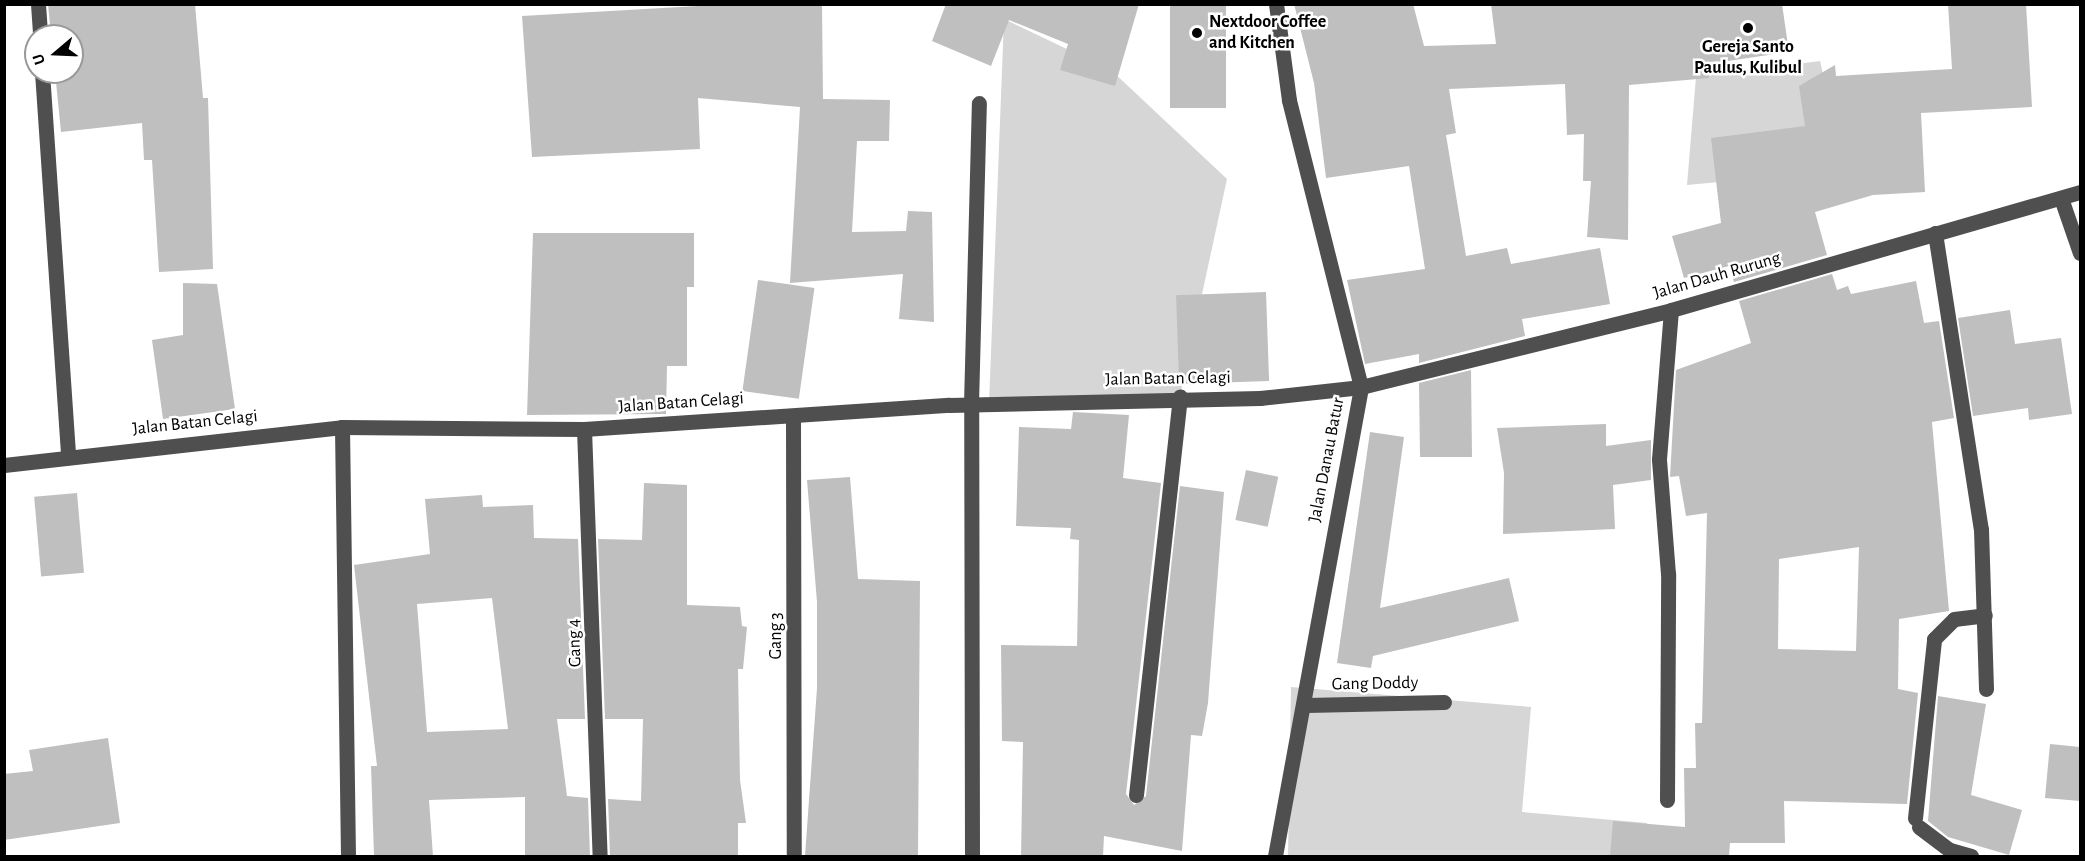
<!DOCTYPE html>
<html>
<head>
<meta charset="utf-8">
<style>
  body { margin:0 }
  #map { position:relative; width:2085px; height:861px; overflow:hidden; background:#fff; font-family:"Alegreya Sans",sans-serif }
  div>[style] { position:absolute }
  .green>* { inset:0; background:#d6d6d6 }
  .building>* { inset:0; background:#bfbfbf; transform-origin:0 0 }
  .minor>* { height:15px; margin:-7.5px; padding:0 7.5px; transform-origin:7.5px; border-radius:7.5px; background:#4f4f4f }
  .dots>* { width:16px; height:16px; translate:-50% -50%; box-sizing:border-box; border:3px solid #fff; border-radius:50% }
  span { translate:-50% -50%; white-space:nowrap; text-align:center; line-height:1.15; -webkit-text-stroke:5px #fff; paint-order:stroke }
  .poi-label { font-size:18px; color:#000; font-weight:700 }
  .left { translate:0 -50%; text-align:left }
  .street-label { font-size:18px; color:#000 }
  .frame { position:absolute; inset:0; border:6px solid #000; pointer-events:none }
  .north { position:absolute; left:24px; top:24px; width:60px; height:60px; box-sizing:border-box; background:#fff; border:2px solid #999; border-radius:50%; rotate:251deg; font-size:16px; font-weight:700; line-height:24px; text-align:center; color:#000 }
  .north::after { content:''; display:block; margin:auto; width:21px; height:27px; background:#000; clip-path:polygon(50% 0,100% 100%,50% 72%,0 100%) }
</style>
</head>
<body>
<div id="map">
  <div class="green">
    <div style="clip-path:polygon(1004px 19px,1111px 70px,1227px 179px,1179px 400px,989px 404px)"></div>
    <div style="clip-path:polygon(1820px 61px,1845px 170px,1687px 185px,1696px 77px)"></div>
    <div style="clip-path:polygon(1291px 687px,1531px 707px,1522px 812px,1647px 823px,1644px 856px,1288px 856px)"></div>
  </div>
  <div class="building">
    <div style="clip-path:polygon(48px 4px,195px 4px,203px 98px,208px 98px,213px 269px,159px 272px,152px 160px,144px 160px,142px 123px,61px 132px,55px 72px,72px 72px,72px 36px,51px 36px)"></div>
    <div style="clip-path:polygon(733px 4px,822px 4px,823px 99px,890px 100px,889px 141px,857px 141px,852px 232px,906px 231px,908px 211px,932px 212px,934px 322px,899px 319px,903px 274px,790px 283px,800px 107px,698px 98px,700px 149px,532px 157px,522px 16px)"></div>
    <div style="clip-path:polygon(946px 4px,1139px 4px,1115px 86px,1060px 70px,1068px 44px,1009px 20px,991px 66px,932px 41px)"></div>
    <div style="left:1170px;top:4px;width:56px;height:104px"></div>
    <div style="clip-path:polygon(1294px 4px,1413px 4px,1424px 46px,1496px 44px,1491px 4px,1782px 4px,1789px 52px,1708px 64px,1709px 78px,1629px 85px,1628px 240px,1587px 237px,1591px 181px,1583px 181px,1584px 134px,1567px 135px,1565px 84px,1449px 89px,1456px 133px,1446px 135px,1466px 256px,1507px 248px,1511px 264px,1600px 248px,1610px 304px,1522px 319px,1525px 336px,1419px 363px,1419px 354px,1365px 364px,1347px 280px,1425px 269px,1409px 166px,1326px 178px,1314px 83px)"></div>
    <div style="clip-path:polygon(1948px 4px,2026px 4px,2032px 107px,1921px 113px,1925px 192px,1873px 195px,1815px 212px,1827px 255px,1734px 282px,1729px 266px,1684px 278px,1672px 236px,1721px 223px,1711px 138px,1805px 126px,1799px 86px,1835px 65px,1836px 76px,1952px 69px)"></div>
    <div style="clip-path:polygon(533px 233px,694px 233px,694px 287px,687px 287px,687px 366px,667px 366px,666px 414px,527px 415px)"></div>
    <div style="clip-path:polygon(evenodd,1832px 274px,1837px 290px,1848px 286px,1851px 294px,1916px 281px,1924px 323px,1939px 321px,1954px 418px,1932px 422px,1949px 611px,1899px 619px,1898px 689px,1918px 693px,1907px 804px,1784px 801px,1785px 843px,1730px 843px,1729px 856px,1610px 856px,1613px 821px,1685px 827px,1684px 768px,1696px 768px,1695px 723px,1702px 723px,1707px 513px,1686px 516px,1679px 476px,1670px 477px,1676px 370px,1751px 343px,1739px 301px,1832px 274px,1859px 547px,1856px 651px,1778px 649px,1779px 559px,1859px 547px)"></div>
    <div style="left:758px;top:280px;width:57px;height:112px;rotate:8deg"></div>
    <div style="clip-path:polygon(183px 283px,217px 284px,235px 409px,163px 419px,152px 340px,183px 335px)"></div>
    <div style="left:1266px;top:292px;width:89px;height:90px;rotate:88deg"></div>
    <div style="clip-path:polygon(2010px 310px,2015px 344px,2061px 338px,2072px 414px,2029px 420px,2028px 408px,1973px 416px,1958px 318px)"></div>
    <div style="clip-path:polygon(1471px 370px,1472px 457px,1420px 457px,1419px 383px)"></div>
    <div style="clip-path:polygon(1073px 412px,1129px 415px,1123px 478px,1161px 483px,1126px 794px,1134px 805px,1146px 796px,1180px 486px,1224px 492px,1208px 703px,1202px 736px,1191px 735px,1182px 851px,1104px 836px,1103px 856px,1021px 856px,1023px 742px,1002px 741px,1001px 645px,1077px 646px,1079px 540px,1070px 539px,1071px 528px,1016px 526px,1019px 427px,1071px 429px)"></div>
    <div style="clip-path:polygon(1606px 424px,1606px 446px,1651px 440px,1651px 480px,1613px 485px,1615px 529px,1503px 534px,1504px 473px,1497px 428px)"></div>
    <div style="clip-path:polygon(1370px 432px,1404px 437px,1380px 608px,1509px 578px,1519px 621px,1373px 656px,1371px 668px,1337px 663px)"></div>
    <div style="left:1246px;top:470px;width:33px;height:51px;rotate:12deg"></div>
    <div style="clip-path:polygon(850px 477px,858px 579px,920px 581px,918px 856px,805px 856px,817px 688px,817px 602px,807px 480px)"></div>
    <div style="clip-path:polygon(644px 483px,687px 485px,687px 605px,740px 607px,742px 626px,747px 627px,743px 669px,738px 669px,740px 780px,746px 823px,738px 823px,738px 856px,610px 856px,608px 799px,641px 801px,643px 719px,605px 719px,598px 539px,642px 540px)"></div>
    <div style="left:77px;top:493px;width:80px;height:43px;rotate:85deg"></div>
    <div style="clip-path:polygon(evenodd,482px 495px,483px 507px,533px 505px,534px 538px,578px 539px,585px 719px,557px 719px,567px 796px,588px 798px,590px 856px,525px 856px,525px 797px,429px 800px,433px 856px,374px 856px,371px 766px,377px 766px,354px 565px,430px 554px,425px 499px,482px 495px,492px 598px,508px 729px,427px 732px,417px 604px,492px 598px)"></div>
    <div style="clip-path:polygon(1938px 696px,1986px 704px,1971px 795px,2022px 810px,2009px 855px,1948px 837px,1928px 821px)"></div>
    <div style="clip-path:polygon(108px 738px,120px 823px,4px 840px,4px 774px,33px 771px,29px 750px)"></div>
    <div style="clip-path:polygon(2050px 744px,2080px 747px,2080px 801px,2045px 798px)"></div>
  </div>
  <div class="minor">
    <div style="left:38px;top:4px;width:32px;rotate:86deg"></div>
    <div style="left:42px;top:72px;width:385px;rotate:86.1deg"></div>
    <div style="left:2062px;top:201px;width:55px;rotate:70.9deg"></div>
    <div style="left:1935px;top:233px;width:300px;rotate:81.2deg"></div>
    <div style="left:1981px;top:529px;width:160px;rotate:88.2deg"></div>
    <div style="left:793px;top:416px;width:440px;rotate:89.9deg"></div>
    <div style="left:342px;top:427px;width:429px;rotate:89.2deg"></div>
    <div style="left:584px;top:429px;width:427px;rotate:87.9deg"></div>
    <div style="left:4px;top:465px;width:340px;rotate:-6.4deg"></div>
    <div style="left:342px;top:427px;width:242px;rotate:0.5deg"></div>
    <div style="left:584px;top:429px;width:366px;rotate:-3.8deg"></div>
    <div style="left:949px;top:405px;width:311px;rotate:-1.3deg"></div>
    <div style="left:1260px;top:398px;width:102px;rotate:-6.2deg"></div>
    <div style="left:1361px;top:387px;width:319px;rotate:-13.9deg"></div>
    <div style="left:1671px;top:310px;width:426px;rotate:-16.1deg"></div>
    <div style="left:1306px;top:705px;width:138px;rotate:-1.2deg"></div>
    <div style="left:1136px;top:795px;width:401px;rotate:-83.7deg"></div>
    <div style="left:1667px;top:800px;width:226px;rotate:-89.7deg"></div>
    <div style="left:1668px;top:574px;width:115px;rotate:-94.5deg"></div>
    <div style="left:1659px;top:459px;width:149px;rotate:-85.4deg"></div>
    <div style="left:1915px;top:818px;width:180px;rotate:-83.9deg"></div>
    <div style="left:1934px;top:639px;width:28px;rotate:-45deg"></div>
    <div style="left:1954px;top:619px;width:31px;rotate:-7deg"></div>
    <div style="left:1919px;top:827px;width:39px;rotate:37deg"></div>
    <div style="left:1950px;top:850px;width:22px;rotate:16deg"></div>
    <div style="left:972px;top:856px;width:452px;rotate:-90.1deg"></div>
    <div style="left:971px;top:404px;width:301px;rotate:-88.5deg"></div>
    <div style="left:1275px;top:856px;width:477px;rotate:-79.6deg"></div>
    <div style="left:1361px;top:387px;width:296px;rotate:-104.1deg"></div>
    <div style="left:1289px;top:100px;width:97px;rotate:-97.7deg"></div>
  </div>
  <div class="dots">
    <div style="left:1748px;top:28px;background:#000"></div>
    <div style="left:1197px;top:33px;background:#000"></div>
  </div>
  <div class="poi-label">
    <span class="left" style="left:1209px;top:33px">Nextdoor Coffee<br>and Kitchen</span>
    <span style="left:1748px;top:58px">Gereja Santo<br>Paulus, Kulibul</span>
  </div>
  <div class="street-label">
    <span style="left:1717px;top:276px;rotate:-16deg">Jalan Dauh Rurung</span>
    <span style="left:1168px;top:379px;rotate:-1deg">Jalan Batan Celagi</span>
    <span style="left:681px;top:403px;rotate:-4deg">Jalan Batan Celagi</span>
    <span style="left:195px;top:423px;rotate:-6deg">Jalan Batan Celagi</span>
    <span style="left:1327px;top:460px;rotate:-79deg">Jalan Danau Batur</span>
    <span style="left:776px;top:636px;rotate:-90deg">Gang 3</span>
    <span style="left:575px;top:643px;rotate:-92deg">Gang 4</span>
    <span style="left:1375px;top:684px;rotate:-1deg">Gang Doddy</span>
  </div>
  <div class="frame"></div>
  <div class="north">U</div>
</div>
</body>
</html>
